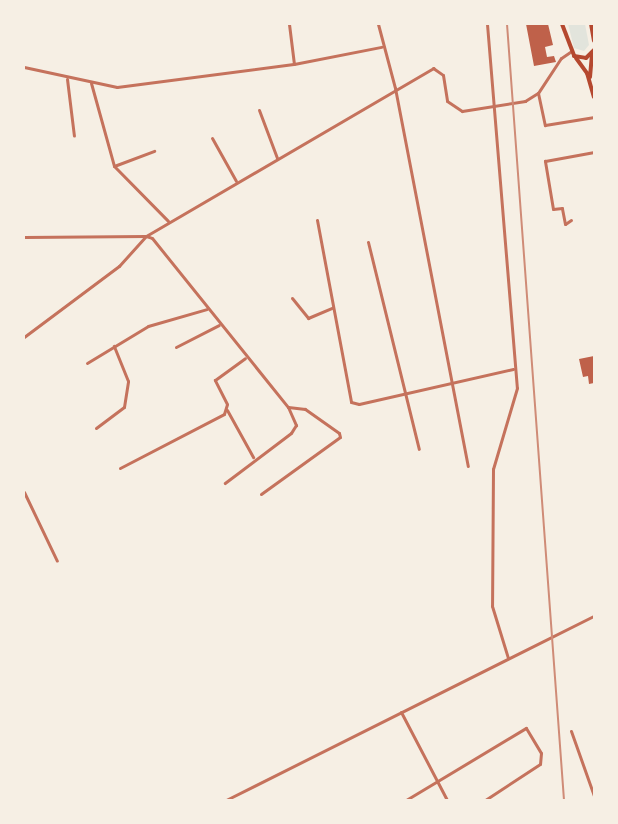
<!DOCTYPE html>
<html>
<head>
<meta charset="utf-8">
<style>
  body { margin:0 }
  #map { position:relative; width:618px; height:824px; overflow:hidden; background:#f6efe4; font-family:"DM Sans",sans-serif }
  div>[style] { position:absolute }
  .green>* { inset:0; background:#e2e4dc }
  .building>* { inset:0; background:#bf614a }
  .minor>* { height:3px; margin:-1.5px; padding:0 1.5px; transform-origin:1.5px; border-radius:1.5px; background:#c5725c }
  .secondary>* { height:4px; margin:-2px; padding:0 2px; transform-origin:2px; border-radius:2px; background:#b5482f }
  .rail>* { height:2px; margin:-1px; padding:0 1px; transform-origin:1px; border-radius:1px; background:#cf8b77 }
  span { translate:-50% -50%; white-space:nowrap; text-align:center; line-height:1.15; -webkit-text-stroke:4px #f6efe4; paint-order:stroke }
  .frame { position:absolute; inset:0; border:25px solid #f6efe4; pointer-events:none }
</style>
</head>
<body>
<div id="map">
  <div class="green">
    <div style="clip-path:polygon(568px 24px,585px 24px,589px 45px,584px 51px,574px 48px)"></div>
  </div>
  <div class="building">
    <div style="clip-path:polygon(526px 24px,548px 24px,553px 45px,545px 47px,547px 57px,554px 56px,556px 62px,534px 66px)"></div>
    <div style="clip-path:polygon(594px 356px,594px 383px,589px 384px,588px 376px,583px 377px,579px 359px)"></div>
  </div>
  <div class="minor">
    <div style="left:289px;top:24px;width:40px;rotate:82.9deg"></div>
    <div style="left:378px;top:24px;width:66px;rotate:75.1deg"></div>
    <div style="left:395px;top:88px;width:385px;rotate:79.1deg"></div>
    <div style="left:487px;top:24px;width:365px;rotate:85.3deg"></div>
    <div style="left:517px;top:388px;width:84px;rotate:106.5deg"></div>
    <div style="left:493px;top:469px;width:137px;rotate:90.4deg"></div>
    <div style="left:492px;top:606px;width:54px;rotate:72.9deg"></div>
    <div style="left:570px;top:52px;width:11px;rotate:146deg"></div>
    <div style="left:561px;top:58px;width:42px;rotate:123.3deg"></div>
    <div style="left:538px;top:93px;width:33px;rotate:78deg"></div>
    <div style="left:545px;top:125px;width:50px;rotate:-9.3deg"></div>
    <div style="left:24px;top:67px;width:95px;rotate:12.1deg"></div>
    <div style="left:117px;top:87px;width:178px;rotate:-7.4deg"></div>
    <div style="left:294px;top:64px;width:89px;rotate:-11.1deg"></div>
    <div style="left:67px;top:79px;width:57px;rotate:83deg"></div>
    <div style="left:91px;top:83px;width:86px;rotate:74.5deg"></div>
    <div style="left:114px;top:166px;width:77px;rotate:45.5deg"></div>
    <div style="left:259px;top:110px;width:51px;rotate:69.4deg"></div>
    <div style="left:212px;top:138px;width:49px;rotate:60.8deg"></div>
    <div style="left:114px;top:166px;width:43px;rotate:-20.6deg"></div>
    <div style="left:317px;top:220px;width:185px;rotate:79.4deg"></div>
    <div style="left:351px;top:402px;width:8px;rotate:14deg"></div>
    <div style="left:359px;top:404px;width:158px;rotate:-12.8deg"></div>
    <div style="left:571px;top:220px;width:7px;rotate:146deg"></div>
    <div style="left:565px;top:224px;width:16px;rotate:-101deg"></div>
    <div style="left:562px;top:208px;width:9px;rotate:174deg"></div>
    <div style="left:553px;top:209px;width:49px;rotate:-99.5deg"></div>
    <div style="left:545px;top:161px;width:50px;rotate:-10.4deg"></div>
    <div style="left:24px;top:237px;width:122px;rotate:-0.5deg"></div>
    <div style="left:146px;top:236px;width:333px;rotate:-30.3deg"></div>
    <div style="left:433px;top:68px;width:12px;rotate:35deg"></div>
    <div style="left:443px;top:75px;width:26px;rotate:81deg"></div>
    <div style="left:447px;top:101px;width:18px;rotate:34deg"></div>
    <div style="left:462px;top:111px;width:64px;rotate:-9deg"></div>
    <div style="left:525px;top:101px;width:15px;rotate:-32deg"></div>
    <div style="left:368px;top:242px;width:213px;rotate:76.2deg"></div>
    <div style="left:292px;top:298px;width:26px;rotate:51deg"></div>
    <div style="left:308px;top:318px;width:26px;rotate:-23deg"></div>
    <div style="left:24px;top:337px;width:119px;rotate:-36.8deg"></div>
    <div style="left:119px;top:266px;width:40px;rotate:-48deg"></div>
    <div style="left:146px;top:236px;width:6px;rotate:18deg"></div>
    <div style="left:152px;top:238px;width:217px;rotate:51.2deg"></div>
    <div style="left:288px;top:407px;width:20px;rotate:66deg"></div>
    <div style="left:296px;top:425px;width:9px;rotate:122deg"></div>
    <div style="left:291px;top:433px;width:83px;rotate:142.9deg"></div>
    <div style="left:176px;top:347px;width:48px;rotate:-27.1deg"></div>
    <div style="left:87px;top:363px;width:71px;rotate:-31.2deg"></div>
    <div style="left:148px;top:326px;width:61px;rotate:-16.1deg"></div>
    <div style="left:227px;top:410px;width:54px;rotate:61deg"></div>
    <div style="left:96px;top:428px;width:35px;rotate:-37deg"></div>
    <div style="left:124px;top:407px;width:26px;rotate:-81deg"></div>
    <div style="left:128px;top:381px;width:38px;rotate:-112deg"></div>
    <div style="left:120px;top:468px;width:117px;rotate:-27.4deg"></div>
    <div style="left:224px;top:414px;width:10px;rotate:-73deg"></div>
    <div style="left:227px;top:404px;width:27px;rotate:-117deg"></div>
    <div style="left:215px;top:380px;width:37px;rotate:-36deg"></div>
    <div style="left:24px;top:492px;width:76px;rotate:64.4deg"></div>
    <div style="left:261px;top:494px;width:97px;rotate:-35.8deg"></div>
    <div style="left:340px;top:437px;width:4px;rotate:-104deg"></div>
    <div style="left:339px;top:433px;width:42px;rotate:-144.8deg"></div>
    <div style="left:305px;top:409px;width:17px;rotate:-173deg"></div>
    <div style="left:401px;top:712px;width:99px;rotate:62.4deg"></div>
    <div style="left:571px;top:731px;width:69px;rotate:70.5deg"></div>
    <div style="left:226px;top:800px;width:411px;rotate:-26.6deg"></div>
    <div style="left:406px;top:800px;width:140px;rotate:-31deg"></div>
    <div style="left:526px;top:728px;width:29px;rotate:59deg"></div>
    <div style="left:541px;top:753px;width:11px;rotate:95deg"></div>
    <div style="left:540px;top:764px;width:66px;rotate:146.8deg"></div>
  </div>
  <div class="secondary">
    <div style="left:562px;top:24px;width:34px;rotate:69deg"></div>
    <div style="left:574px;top:56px;width:12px;rotate:9deg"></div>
    <div style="left:586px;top:58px;width:11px;rotate:-45deg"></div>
    <div style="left:591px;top:24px;width:17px;rotate:80deg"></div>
    <div style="left:576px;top:58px;width:19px;rotate:54deg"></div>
    <div style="left:587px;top:73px;width:25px;rotate:74deg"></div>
    <div style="left:590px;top:77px;width:22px;rotate:-85deg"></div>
  </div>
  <div class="rail">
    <div style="left:507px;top:24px;width:778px;rotate:85.8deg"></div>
  </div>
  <div class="frame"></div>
</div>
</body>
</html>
